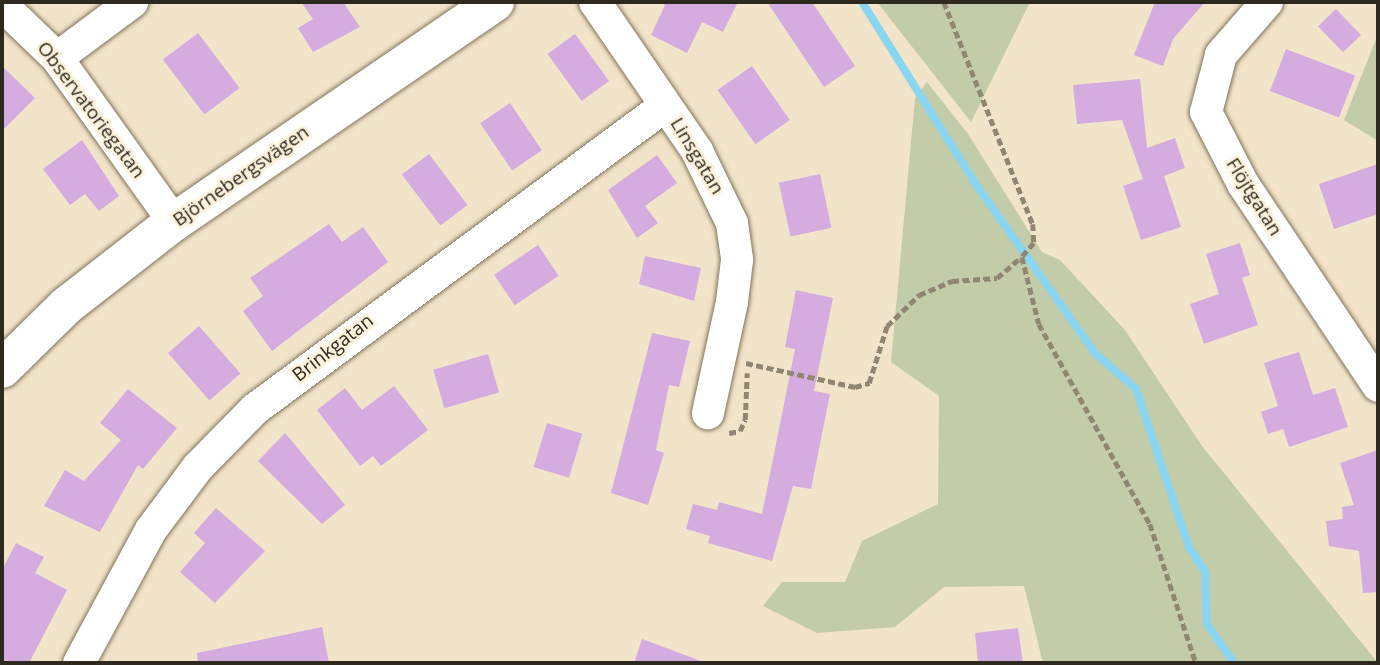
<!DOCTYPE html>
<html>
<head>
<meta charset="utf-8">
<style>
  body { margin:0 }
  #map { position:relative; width:1380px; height:665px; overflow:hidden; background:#f2e4c9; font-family:"Open Sans",sans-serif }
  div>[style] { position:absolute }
  .green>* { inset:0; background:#c3cca8 }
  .stream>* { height:8px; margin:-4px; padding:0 4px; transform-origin:4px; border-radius:4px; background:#8ad5f1 }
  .building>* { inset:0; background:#d4ace0; transform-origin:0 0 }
  .path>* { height:4.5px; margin-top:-2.25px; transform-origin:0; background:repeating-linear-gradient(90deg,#908674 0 7px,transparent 0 10.5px) }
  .roads { filter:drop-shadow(0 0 2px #80745b) drop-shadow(0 0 2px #80745b) }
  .minor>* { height:32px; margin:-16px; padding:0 16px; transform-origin:16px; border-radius:16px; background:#fff }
  .tertiary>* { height:38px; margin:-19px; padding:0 19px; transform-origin:19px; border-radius:19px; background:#fff }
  span { translate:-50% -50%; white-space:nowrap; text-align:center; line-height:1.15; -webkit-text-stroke:6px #fdf2dc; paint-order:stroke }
  .street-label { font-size:19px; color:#2e291f }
  .frame { position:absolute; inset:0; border:4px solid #2e291f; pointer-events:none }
</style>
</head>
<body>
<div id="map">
  <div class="green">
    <div style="clip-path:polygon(877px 2px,1030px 2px,971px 122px)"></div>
    <div style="clip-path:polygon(1378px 34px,1378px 141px,1344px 120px)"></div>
    <div style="clip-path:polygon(927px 82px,968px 134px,1042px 252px,1060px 260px,1125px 330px,1202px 446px,1378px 663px,1043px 663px,1024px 586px,944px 587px,895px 627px,817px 633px,763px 606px,782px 582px,845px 582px,862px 541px,938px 504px,939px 396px,891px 362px,915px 98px)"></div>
  </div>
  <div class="stream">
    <div style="left:862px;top:2px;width:217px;rotate:58deg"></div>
    <div style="left:977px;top:186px;width:203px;rotate:54.8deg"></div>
    <div style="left:1094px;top:352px;width:56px;rotate:41.4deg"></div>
    <div style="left:1136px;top:389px;width:167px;rotate:71.5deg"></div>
    <div style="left:1189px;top:547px;width:30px;rotate:57deg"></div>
    <div style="left:1205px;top:572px;width:52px;rotate:87.8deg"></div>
    <div style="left:1207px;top:624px;width:47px;rotate:55.3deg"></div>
  </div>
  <div class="building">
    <div style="clip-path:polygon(301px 2px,343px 2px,360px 27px,313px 52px,298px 28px,313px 19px)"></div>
    <div style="clip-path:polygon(659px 2px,738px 2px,723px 32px,702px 22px,687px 53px,651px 35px,665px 5px)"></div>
    <div style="clip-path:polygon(767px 2px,812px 2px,855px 66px,824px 87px)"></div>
    <div style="clip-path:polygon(1155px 2px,1205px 2px,1173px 39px,1163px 66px,1134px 55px)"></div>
    <div style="left:1336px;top:9px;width:36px;height:25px;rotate:46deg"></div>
    <div style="left:198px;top:33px;width:69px;height:44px;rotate:53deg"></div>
    <div style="left:575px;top:34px;width:58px;height:34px;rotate:54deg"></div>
    <div style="left:1286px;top:49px;width:74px;height:45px;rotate:21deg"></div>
    <div style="clip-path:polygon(2px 66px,35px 98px,2px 131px)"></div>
    <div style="left:752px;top:66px;width:66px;height:42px;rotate:55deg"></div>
    <div style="clip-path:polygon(1140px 79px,1147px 148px,1175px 138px,1185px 168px,1164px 176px,1181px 227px,1141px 240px,1123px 186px,1143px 179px,1122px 120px,1077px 124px,1073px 85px)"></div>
    <div style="left:510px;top:103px;width:57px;height:36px;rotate:56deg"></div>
    <div style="clip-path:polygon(82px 140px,119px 196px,99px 211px,85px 194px,70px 205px,43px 169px)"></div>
    <div style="left:429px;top:154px;width:64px;height:34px;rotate:53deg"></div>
    <div style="clip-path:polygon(657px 155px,677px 183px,645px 206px,658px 223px,637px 238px,608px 190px)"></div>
    <div style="clip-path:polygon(1378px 164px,1378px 214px,1334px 229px,1319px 184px)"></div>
    <div style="left:820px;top:174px;width:55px;height:42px;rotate:78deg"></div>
    <div style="clip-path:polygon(329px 224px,342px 242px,363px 227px,388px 262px,272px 351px,243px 311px,263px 296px,250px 278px)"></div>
    <div style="clip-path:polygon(1240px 243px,1250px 275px,1242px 278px,1258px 325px,1204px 344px,1190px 304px,1219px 294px,1206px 254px)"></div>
    <div style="left:538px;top:245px;width:37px;height:53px;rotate:56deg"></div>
    <div style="clip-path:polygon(645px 256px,701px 268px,694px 301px,639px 284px)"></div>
    <div style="clip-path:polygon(796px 290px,833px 298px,814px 391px,830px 394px,811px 489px,793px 486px,772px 561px,708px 543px,710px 536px,686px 529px,693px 504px,717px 510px,719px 502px,762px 514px,795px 349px,785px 347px)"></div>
    <div style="left:199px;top:326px;width:63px;height:41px;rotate:49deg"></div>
    <div style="clip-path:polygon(652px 333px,690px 341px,679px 387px,669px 385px,656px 450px,664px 453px,648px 505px,611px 493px)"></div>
    <div style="clip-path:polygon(1299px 352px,1313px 395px,1335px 388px,1348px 427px,1289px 447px,1283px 429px,1268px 434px,1261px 412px,1278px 406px,1264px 363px)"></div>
    <div style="left:488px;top:354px;width:40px;height:57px;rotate:74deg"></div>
    <div style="clip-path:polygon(394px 386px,428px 430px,381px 466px,373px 456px,360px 466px,317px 410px,345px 388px,362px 410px)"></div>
    <div style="clip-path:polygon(128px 389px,177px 428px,143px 469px,138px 465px,100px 532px,44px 506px,65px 470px,84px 481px,121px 440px,100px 423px)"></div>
    <div style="left:547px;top:423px;width:37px;height:46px;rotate:17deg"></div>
    <div style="clip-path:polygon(285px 433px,345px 505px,322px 524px,258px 461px)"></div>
    <div style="clip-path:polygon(1378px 450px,1378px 592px,1363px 593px,1359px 551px,1329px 546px,1326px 521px,1343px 519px,1342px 507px,1354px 505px,1340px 463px)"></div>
    <div style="clip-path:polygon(216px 508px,265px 551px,215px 603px,180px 572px,205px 543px,194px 533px)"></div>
    <div style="clip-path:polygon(16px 543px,44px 557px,35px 573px,67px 590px,29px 663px,2px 663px,2px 570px)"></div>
    <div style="clip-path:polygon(322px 627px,329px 663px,198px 663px,197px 653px)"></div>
    <div style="clip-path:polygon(1018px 628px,1023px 663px,978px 663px,975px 633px)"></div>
    <div style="clip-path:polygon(642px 639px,701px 661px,700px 663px,634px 663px)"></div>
  </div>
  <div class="path">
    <div style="left:944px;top:2px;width:239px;rotate:68.2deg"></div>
    <div style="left:1033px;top:224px;width:19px;rotate:87deg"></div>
    <div style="left:1034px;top:243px;width:18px;rotate:131deg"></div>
    <div style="left:1022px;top:257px;width:69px;rotate:75.8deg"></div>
    <div style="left:1039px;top:324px;width:229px;rotate:61deg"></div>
    <div style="left:1150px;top:524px;width:146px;rotate:71.7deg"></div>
    <div style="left:746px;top:363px;width:112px;rotate:12.4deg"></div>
    <div style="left:855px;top:387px;width:15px;rotate:-16deg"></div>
    <div style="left:869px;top:383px;width:60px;rotate:-72.5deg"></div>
    <div style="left:887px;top:326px;width:45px;rotate:-44.1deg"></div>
    <div style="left:919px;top:295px;width:36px;rotate:-23deg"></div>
    <div style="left:952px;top:281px;width:45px;rotate:-3.8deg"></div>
    <div style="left:997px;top:278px;width:32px;rotate:-41deg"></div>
    <div style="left:729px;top:433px;width:11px;rotate:-10deg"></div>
    <div style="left:740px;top:431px;width:12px;rotate:-66deg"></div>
    <div style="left:745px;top:420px;width:47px;rotate:-87.6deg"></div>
  </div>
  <div class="roads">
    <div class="minor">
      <div style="left:595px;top:2px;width:181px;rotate:55.6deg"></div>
      <div style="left:697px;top:151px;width:80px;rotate:64.1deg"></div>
      <div style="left:732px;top:223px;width:37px;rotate:82deg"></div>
      <div style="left:737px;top:260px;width:42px;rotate:96.8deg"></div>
      <div style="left:732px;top:302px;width:114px;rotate:102.2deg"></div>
      <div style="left:1267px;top:2px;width:70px;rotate:131deg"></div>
      <div style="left:1221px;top:55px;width:59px;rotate:104.7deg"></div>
      <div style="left:1206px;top:112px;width:81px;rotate:62.8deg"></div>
      <div style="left:1243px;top:184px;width:243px;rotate:56.2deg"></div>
      <div style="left:2px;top:5px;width:76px;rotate:43.9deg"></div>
      <div style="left:57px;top:58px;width:201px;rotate:54.5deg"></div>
      <div style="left:57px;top:58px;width:94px;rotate:-36.7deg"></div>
      <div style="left:79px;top:663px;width:151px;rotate:-61.6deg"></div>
      <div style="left:151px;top:530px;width:79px;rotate:-53.3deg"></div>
      <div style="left:198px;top:467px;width:81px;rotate:-45.5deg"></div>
      <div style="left:255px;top:409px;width:510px;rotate:-36.47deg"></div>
    </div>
    <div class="tertiary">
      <div style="left:2px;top:369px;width:90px;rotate:-44.5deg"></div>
      <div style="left:66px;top:306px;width:137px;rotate:-37.9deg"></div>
      <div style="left:174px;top:222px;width:389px;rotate:-34.4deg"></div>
    </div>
  </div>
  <div class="street-label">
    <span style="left:91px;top:110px;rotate:53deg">Observatoriegatan</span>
    <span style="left:697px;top:156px;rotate:59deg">Linsgatan</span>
    <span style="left:241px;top:176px;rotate:-35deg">Björnebergsvägen</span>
    <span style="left:1254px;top:197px;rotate:58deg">Flöjtgatan</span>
    <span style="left:333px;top:348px;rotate:-38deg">Brinkgatan</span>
  </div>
  <div class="frame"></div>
</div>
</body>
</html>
